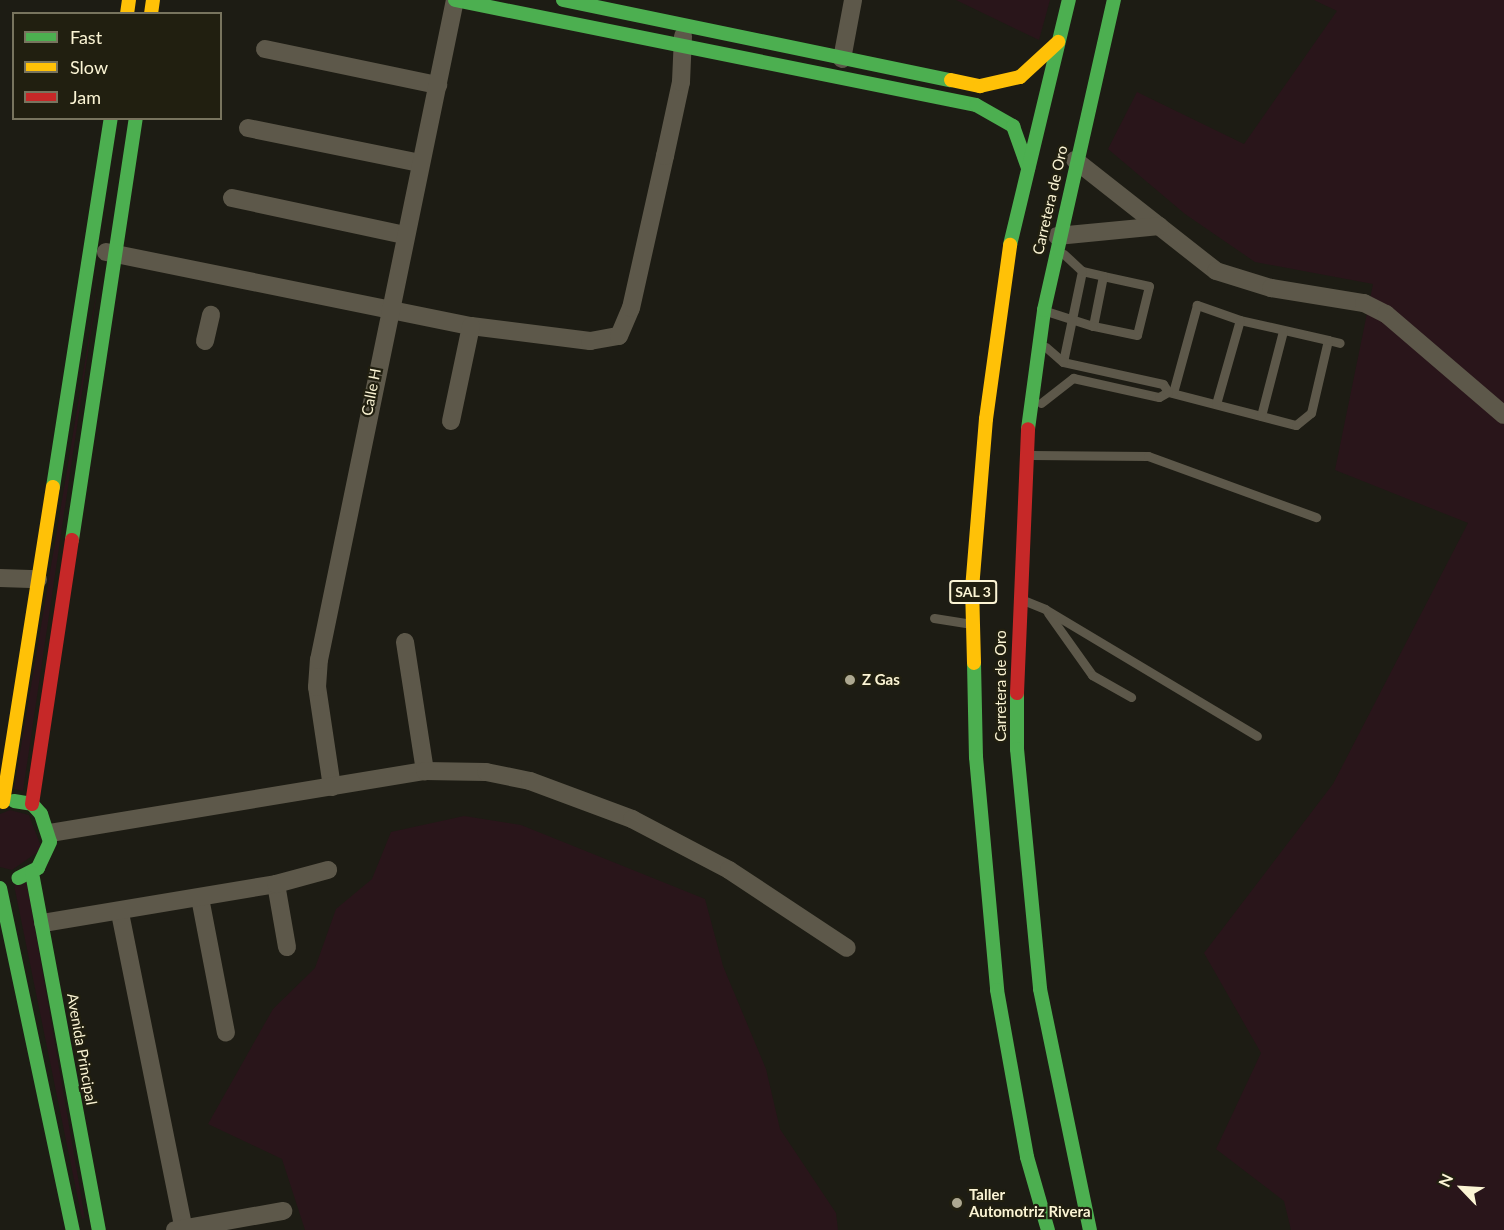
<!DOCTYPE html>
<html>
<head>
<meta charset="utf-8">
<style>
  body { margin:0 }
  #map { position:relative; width:1504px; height:1230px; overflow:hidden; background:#1d1c14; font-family:Lato,sans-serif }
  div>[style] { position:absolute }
  .green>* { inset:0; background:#29151a }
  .lane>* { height:9px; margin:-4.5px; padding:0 4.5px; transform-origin:4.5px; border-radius:4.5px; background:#5d584a }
  .street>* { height:18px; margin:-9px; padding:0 9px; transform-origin:9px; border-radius:9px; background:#5d584a }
  .fast>* { height:14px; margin:-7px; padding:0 7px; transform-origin:7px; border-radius:7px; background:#4caf50 }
  .slow>* { height:14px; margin:-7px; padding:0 7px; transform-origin:7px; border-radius:7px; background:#ffc107 }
  .jam>* { height:14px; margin:-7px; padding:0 7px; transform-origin:7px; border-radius:7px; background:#c62828 }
  .dots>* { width:16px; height:16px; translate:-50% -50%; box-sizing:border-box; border:3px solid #211f10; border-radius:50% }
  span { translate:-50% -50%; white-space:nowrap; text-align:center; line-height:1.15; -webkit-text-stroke:4.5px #211f10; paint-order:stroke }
  .shield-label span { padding:2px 4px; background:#211f10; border:2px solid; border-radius:4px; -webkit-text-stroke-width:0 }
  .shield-label { font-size:14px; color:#fbf4d4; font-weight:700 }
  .street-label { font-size:15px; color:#fbf4d4 }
  .poi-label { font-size:15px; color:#fbf4d4; font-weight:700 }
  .left { translate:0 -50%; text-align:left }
  .legend { position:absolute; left:12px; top:12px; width:210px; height:108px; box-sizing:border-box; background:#211f10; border:2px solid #78745e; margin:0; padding:8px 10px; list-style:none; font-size:18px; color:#fbf4d4 }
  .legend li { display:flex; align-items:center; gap:12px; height:30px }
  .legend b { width:30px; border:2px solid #78745e }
  .north { position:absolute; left:1432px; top:1158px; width:60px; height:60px; -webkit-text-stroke:4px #211f10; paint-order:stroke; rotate:295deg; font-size:16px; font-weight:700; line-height:24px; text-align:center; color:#fbf4d4 }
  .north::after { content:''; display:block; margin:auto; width:21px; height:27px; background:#fbf4d4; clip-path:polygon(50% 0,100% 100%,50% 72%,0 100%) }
</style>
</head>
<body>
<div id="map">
  <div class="green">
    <div style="clip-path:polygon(956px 0,1050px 0,1039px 40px)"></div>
    <div style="clip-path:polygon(1314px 0,1504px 0,1504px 1230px,1291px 1230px,1284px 1201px,1216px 1149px,1261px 1053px,1204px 953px,1333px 784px,1468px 523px,1335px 470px,1373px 284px,1255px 262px,1185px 214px,1108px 149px,1137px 92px,1244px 144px,1337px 11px)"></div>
    <div style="clip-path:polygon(100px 271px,23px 791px,14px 789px)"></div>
    <div style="clip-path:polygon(10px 810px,29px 815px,42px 849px,12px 870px,0 867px,0 814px)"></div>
    <div style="clip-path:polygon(464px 816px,521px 825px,705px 899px,723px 966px,766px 1069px,780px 1129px,836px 1213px,838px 1230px,305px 1230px,282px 1159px,208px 1124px,273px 1009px,315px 968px,336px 909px,372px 879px,391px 832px)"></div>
    <div style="clip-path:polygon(27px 882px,85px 1218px,82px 1219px,14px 885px)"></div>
  </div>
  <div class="lane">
    <div style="left:1082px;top:271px;width:22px;rotate:13deg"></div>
    <div style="left:1103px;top:276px;width:47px;rotate:12.3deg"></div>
    <div style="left:1149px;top:286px;width:50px;rotate:103.8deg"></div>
    <div style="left:1137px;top:335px;width:45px;rotate:-168.4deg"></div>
    <div style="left:1093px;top:326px;width:51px;rotate:-78.7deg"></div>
    <div style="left:1049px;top:312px;width:46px;rotate:17.7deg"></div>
    <div style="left:1328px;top:340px;width:12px;rotate:14deg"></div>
    <div style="left:1063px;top:362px;width:93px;rotate:-78.2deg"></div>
    <div style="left:1082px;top:271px;width:25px;rotate:-137deg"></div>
    <div style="left:1168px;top:392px;width:132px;rotate:14.5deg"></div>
    <div style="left:1296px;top:425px;width:19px;rotate:-39deg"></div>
    <div style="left:1311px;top:413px;width:75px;rotate:-76.9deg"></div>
    <div style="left:1328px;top:340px;width:90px;rotate:-167.2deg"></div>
    <div style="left:1240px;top:320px;width:46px;rotate:-160.8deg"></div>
    <div style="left:1197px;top:305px;width:91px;rotate:105.3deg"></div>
    <div style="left:1041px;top:403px;width:41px;rotate:-38deg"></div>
    <div style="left:1073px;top:378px;width:88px;rotate:12.5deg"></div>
    <div style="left:1159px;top:397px;width:10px;rotate:-29deg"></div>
    <div style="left:1168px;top:392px;width:9px;rotate:-122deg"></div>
    <div style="left:1163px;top:384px;width:102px;rotate:-167.6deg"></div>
    <div style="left:1063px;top:362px;width:23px;rotate:-139deg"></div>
    <div style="left:1216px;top:404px;width:87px;rotate:-74.1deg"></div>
    <div style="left:1261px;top:416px;width:88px;rotate:-75.5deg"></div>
    <div style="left:1031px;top:455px;width:117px;rotate:0.5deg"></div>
    <div style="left:1148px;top:456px;width:179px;rotate:20deg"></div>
    <div style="left:1023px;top:600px;width:24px;rotate:22deg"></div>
    <div style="left:1045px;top:609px;width:247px;rotate:30.9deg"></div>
    <div style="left:1048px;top:613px;width:76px;rotate:54.6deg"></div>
    <div style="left:1092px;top:675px;width:45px;rotate:29.4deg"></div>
    <div style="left:934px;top:618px;width:32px;rotate:9deg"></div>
  </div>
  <div class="street">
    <div style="left:265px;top:49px;width:177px;rotate:11.8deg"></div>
    <div style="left:842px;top:59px;width:60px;rotate:-79.4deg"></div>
    <div style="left:248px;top:128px;width:176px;rotate:11.5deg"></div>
    <div style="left:1075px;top:160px;width:179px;rotate:38.2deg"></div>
    <div style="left:1216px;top:271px;width:58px;rotate:17.2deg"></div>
    <div style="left:1271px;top:288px;width:94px;rotate:9.2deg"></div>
    <div style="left:1364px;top:303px;width:25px;rotate:27deg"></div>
    <div style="left:1386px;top:314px;width:155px;rotate:40.6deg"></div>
    <div style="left:232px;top:198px;width:177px;rotate:12.1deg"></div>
    <div style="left:1057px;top:236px;width:103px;rotate:-5.5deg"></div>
    <div style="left:106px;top:252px;width:372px;rotate:11.5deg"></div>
    <div style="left:471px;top:326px;width:120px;rotate:7.2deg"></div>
    <div style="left:590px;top:341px;width:29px;rotate:-10deg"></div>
    <div style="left:619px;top:336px;width:30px;rotate:-67deg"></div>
    <div style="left:631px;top:308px;width:156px;rotate:-77.4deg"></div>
    <div style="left:665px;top:156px;width:76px;rotate:-77.8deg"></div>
    <div style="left:681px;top:82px;width:46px;rotate:-87.5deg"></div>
    <div style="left:205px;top:341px;width:27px;rotate:-77deg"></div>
    <div style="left:451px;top:421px;width:97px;rotate:-78.1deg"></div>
    <div style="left:0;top:578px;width:38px;rotate:2deg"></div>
    <div style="left:405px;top:642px;width:131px;rotate:81.2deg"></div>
    <div style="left:332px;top:787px;width:101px;rotate:-98.5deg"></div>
    <div style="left:317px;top:687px;width:27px;rotate:-86deg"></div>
    <div style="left:319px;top:660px;width:674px;rotate:-78.36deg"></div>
    <div style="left:50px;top:833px;width:380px;rotate:-9.4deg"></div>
    <div style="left:425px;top:771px;width:61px;rotate:0.9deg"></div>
    <div style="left:486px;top:772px;width:45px;rotate:11.6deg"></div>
    <div style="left:530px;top:781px;width:109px;rotate:20.4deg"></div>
    <div style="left:632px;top:819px;width:110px;rotate:27.7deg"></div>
    <div style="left:729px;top:870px;width:141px;rotate:33.5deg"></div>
    <div style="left:276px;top:884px;width:64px;rotate:80.1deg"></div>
    <div style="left:200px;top:898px;width:137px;rotate:79.1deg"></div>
    <div style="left:120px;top:913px;width:322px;rotate:78.6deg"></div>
    <div style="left:43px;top:923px;width:236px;rotate:-9.5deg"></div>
    <div style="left:276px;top:884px;width:54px;rotate:-15.1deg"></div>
    <div style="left:175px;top:1230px;width:110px;rotate:-10deg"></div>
  </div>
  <div class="fast">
    <div style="left:455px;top:0;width:531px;rotate:11.39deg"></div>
    <div style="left:976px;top:105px;width:43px;rotate:29.6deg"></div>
    <div style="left:1013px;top:126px;width:45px;rotate:70.3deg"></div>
    <div style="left:563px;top:0;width:396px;rotate:11.7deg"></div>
    <div style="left:1010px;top:245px;width:252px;rotate:-76.5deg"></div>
    <div style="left:1028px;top:429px;width:120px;rotate:-82.3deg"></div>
    <div style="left:1044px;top:310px;width:318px;rotate:-77.3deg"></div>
    <div style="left:53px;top:487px;width:374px;rotate:-81.1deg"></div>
    <div style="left:72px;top:540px;width:427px;rotate:-81.4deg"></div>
    <div style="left:974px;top:663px;width:94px;rotate:88.8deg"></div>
    <div style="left:976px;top:757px;width:234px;rotate:84.8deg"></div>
    <div style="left:997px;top:990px;width:170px;rotate:79.8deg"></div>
    <div style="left:1027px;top:1157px;width:76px;rotate:74deg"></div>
    <div style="left:1017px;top:693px;width:56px;rotate:90deg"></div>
    <div style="left:1017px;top:749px;width:241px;rotate:84.5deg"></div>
    <div style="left:1040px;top:989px;width:246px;rotate:78.3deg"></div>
    <div style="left:14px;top:801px;width:18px;rotate:9deg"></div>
    <div style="left:32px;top:804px;width:13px;rotate:48deg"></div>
    <div style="left:41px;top:814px;width:29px;rotate:72deg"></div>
    <div style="left:50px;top:842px;width:29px;rotate:115deg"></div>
    <div style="left:38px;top:868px;width:22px;rotate:153deg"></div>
    <div style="left:32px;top:873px;width:363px;rotate:79.4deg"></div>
    <div style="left:0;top:888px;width:350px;rotate:78deg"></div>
  </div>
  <div class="slow">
    <div style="left:127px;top:14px;width:14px;rotate:-82deg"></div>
    <div style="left:151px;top:14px;width:14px;rotate:-82deg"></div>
    <div style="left:951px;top:80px;width:30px;rotate:12deg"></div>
    <div style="left:980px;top:86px;width:41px;rotate:-12.7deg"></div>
    <div style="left:1020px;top:77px;width:52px;rotate:-42.6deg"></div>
    <div style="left:974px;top:663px;width:74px;rotate:-91.5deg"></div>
    <div style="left:972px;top:589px;width:171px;rotate:-85.3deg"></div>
    <div style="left:986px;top:419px;width:176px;rotate:-82.1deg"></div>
    <div style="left:3px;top:802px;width:319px;rotate:-81deg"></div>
  </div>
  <div class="jam">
    <div style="left:1017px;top:693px;width:264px;rotate:-87.6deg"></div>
    <div style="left:32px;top:804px;width:267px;rotate:-81.4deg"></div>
  </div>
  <div class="dots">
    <div style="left:850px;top:680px;background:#ada891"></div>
    <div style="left:957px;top:1203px;background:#ada891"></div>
  </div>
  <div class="shield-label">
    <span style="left:973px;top:592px">SAL 3</span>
  </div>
  <div class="street-label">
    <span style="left:1050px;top:200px;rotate:-77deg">Carretera de Oro</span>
    <span style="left:371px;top:392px;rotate:-79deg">Calle H</span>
    <span style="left:1001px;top:686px;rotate:-90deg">Carretera de Oro</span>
    <span style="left:82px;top:1049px;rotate:80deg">Avenida Principal</span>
  </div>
  <div class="poi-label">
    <span class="left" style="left:862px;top:680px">Z Gas</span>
    <span class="left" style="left:969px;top:1203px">Taller<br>Automotriz Rivera</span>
  </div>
  <ul class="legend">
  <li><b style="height:8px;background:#4caf50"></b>Fast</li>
  <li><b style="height:8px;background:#ffc107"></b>Slow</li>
  <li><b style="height:8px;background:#c62828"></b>Jam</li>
  </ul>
  <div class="north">N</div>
</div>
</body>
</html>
